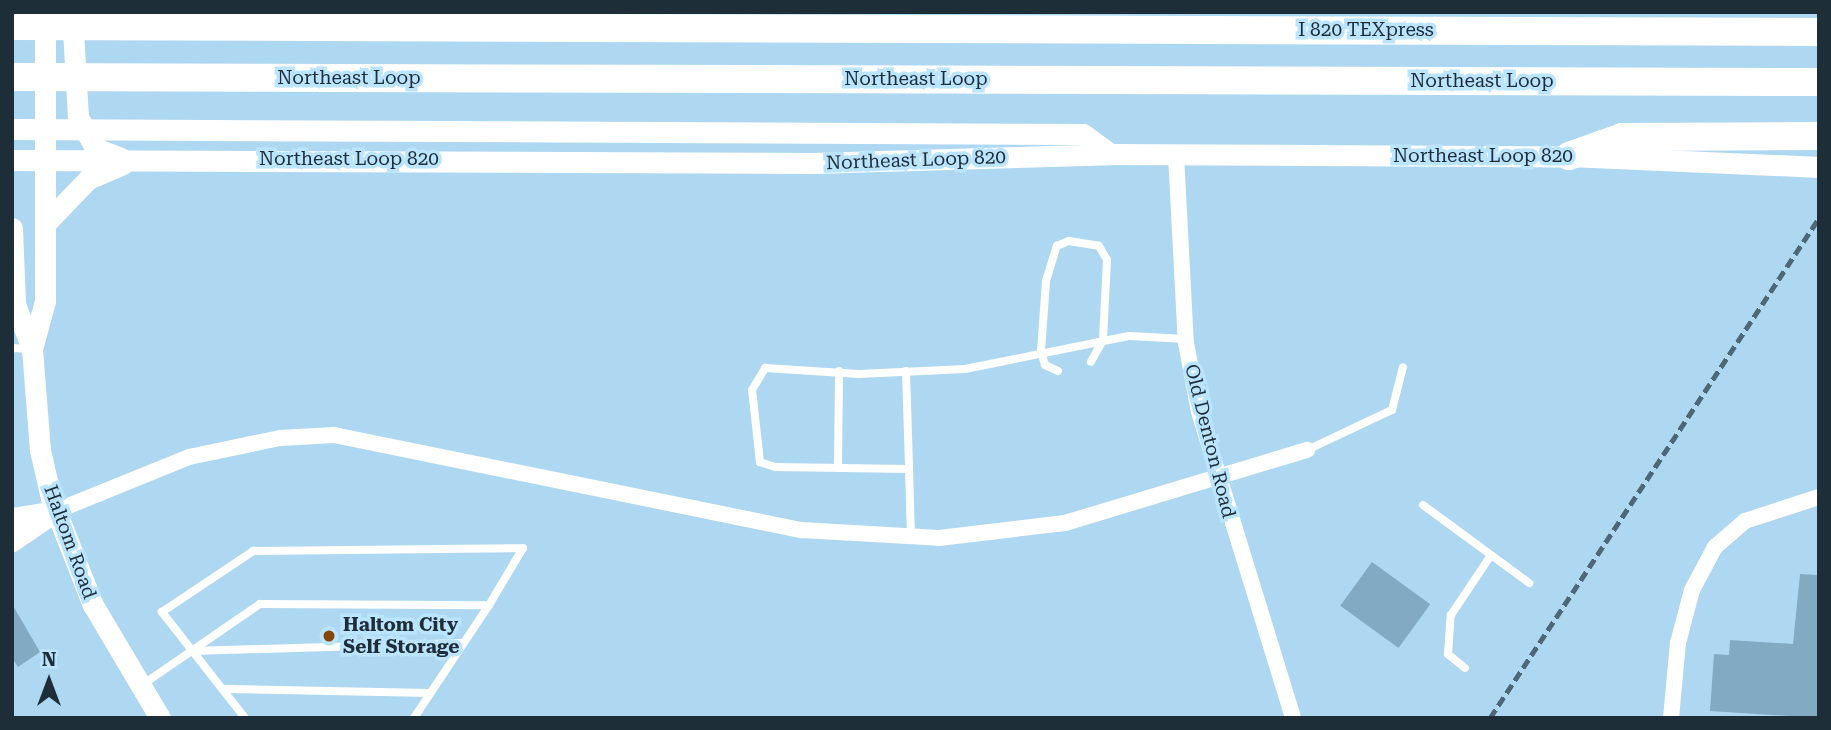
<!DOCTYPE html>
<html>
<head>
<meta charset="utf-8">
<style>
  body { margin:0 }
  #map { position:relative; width:1831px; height:730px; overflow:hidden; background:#aed7f1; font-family:"Roboto Serif",serif }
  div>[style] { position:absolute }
  .building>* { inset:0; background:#83aac3; transform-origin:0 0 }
  .lane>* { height:8px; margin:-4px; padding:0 4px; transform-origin:4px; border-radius:4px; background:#fff }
  .street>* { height:16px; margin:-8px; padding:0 8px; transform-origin:8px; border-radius:8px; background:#fff }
  .secondary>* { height:21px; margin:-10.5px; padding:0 10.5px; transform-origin:10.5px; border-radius:10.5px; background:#fff }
  .highway>* { height:28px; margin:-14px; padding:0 14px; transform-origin:14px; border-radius:14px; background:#fff }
  .rail>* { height:5px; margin-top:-2.5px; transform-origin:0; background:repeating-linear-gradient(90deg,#4e6776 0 10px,transparent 0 15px) }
  .dots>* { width:19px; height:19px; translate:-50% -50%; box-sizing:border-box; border:4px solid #bbe4ff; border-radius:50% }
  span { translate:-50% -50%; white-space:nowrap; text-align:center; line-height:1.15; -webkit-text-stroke:7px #bbe4ff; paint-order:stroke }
  .street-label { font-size:19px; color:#1e2e38 }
  .poi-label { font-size:19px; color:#1e2e38; font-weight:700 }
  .left { translate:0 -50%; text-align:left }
  .frame { position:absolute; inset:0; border:14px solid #1e2e38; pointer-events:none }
  .north { position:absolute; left:14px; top:646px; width:70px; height:70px; -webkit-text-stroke:5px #bbe4ff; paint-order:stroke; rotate:0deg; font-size:19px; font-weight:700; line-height:28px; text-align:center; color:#1e2e38 }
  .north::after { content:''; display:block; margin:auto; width:24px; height:32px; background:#1e2e38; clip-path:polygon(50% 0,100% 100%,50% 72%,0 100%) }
</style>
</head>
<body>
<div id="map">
  <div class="building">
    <div style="left:1372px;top:562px;width:72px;height:54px;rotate:36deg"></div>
    <div style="clip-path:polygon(1800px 574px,1819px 575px,1819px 718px,1710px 711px,1714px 654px,1729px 655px,1730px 640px,1793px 644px)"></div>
    <div style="clip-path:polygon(12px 604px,40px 652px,18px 667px,12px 658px)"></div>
  </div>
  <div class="lane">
    <div style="left:12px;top:348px;width:18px;rotate:3deg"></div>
    <div style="left:906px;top:371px;width:98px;rotate:88.2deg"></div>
    <div style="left:909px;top:469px;width:134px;rotate:-179.1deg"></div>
    <div style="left:775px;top:467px;width:16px;rotate:-162deg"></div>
    <div style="left:760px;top:462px;width:72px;rotate:-96.3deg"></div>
    <div style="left:752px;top:390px;width:26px;rotate:-59deg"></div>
    <div style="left:765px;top:368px;width:94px;rotate:3.7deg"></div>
    <div style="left:859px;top:374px;width:106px;rotate:-2.7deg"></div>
    <div style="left:965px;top:369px;width:167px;rotate:-11.4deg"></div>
    <div style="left:1129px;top:336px;width:57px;rotate:3deg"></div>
    <div style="left:1058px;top:371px;width:14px;rotate:-155deg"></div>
    <div style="left:1045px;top:365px;width:15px;rotate:-106deg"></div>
    <div style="left:1041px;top:351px;width:70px;rotate:-85.9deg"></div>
    <div style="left:1046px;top:281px;width:37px;rotate:-73deg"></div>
    <div style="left:1057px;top:246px;width:13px;rotate:-23deg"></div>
    <div style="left:1069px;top:241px;width:30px;rotate:9deg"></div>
    <div style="left:1099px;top:246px;width:16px;rotate:60deg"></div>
    <div style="left:1107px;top:260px;width:80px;rotate:92.9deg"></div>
    <div style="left:1103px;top:340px;width:25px;rotate:119deg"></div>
    <div style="left:1307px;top:450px;width:94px;rotate:-25.2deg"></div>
    <div style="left:1392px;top:410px;width:44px;rotate:-75.7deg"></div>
    <div style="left:838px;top:468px;width:97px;rotate:-89.4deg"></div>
    <div style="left:909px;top:469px;width:67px;rotate:88.3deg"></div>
    <div style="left:1423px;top:505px;width:132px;rotate:36.3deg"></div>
    <div style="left:192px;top:651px;width:271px;rotate:-1.7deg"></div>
    <div style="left:1465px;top:668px;width:22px;rotate:-141deg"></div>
    <div style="left:1448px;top:654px;width:39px;rotate:-86deg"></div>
    <div style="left:1451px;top:615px;width:72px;rotate:-56.3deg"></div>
    <div style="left:142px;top:685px;width:143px;rotate:-34.5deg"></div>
    <div style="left:260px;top:604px;width:229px;rotate:0.3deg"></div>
    <div style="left:489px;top:605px;width:136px;rotate:123.6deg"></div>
    <div style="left:226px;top:689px;width:204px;rotate:1.1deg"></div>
    <div style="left:245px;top:718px;width:135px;rotate:-128.1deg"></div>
    <div style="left:162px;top:612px;width:110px;rotate:-33.8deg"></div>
    <div style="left:253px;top:551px;width:270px;rotate:-0.6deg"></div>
    <div style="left:523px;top:548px;width:66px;rotate:120.8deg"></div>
  </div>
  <div class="street">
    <div style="left:1176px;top:155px;width:188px;rotate:87deg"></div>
    <div style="left:1186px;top:343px;width:70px;rotate:79.3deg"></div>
    <div style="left:1199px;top:412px;width:320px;rotate:72.9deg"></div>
    <div style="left:56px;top:511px;width:144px;rotate:-22.1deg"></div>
    <div style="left:189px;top:457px;width:93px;rotate:-11.8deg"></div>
    <div style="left:280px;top:438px;width:54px;rotate:-3.2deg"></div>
    <div style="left:334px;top:435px;width:478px;rotate:11.5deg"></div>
    <div style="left:802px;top:530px;width:137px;rotate:3.3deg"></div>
    <div style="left:939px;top:538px;width:127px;rotate:-6.8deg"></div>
    <div style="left:1065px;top:523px;width:253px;rotate:-16.8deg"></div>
    <div style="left:1671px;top:718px;width:75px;rotate:-84.7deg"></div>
    <div style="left:1678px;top:643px;width:55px;rotate:-75.2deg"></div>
    <div style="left:1692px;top:590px;width:49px;rotate:-61.9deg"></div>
    <div style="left:1715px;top:547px;width:40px;rotate:-41deg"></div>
    <div style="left:1745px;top:521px;width:78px;rotate:-18deg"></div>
  </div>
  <div class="secondary">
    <div style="left:45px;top:12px;width:289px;rotate:90deg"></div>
    <div style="left:45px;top:301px;width:50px;rotate:105.2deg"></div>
    <div style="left:32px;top:349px;width:101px;rotate:85.5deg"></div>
    <div style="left:40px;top:450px;width:49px;rotate:77.1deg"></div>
    <div style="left:51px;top:498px;width:115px;rotate:68.6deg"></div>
    <div style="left:93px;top:605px;width:131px;rotate:59.3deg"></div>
    <div style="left:72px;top:13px;width:104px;rotate:86.7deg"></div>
    <div style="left:78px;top:117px;width:35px;rotate:61deg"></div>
    <div style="left:95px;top:148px;width:28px;rotate:21deg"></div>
    <div style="left:12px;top:129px;width:1071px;rotate:0.27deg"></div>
    <div style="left:1083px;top:134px;width:34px;rotate:36deg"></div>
    <div style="left:12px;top:160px;width:801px;rotate:0.21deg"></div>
    <div style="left:813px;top:163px;width:298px;rotate:-1.7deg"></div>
    <div style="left:1111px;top:154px;width:458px;rotate:0.3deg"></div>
    <div style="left:1569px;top:156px;width:250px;rotate:2.5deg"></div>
    <div style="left:45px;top:224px;width:62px;rotate:-46.3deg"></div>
    <div style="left:88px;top:179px;width:38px;rotate:-23deg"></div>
    <div style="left:12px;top:228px;width:76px;rotate:87.7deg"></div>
    <div style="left:15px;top:304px;width:48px;rotate:69.3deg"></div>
    <div style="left:12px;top:518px;width:39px;rotate:-9deg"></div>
    <div style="left:12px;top:541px;width:53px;rotate:-34.3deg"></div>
  </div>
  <div class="highway">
    <div style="left:12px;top:26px;width:1807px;rotate:0.19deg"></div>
    <div style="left:12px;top:77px;width:1807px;rotate:0.16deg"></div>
    <div style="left:1569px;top:156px;width:56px;rotate:-19.7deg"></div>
    <div style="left:1622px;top:137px;width:197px;rotate:-0.3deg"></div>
  </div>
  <div class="rail">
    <div style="left:1490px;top:718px;width:599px;rotate:-56.66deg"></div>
  </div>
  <div class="dots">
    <div style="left:329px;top:636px;background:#85460b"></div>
  </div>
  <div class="street-label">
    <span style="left:1366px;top:30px">I 820 TEXpress</span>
    <span style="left:349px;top:78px">Northeast Loop</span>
    <span style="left:916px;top:79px">Northeast Loop</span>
    <span style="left:1482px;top:81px">Northeast Loop</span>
    <span style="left:1483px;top:156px">Northeast Loop 820</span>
    <span style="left:349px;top:159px">Northeast Loop 820</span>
    <span style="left:916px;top:160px;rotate:-2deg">Northeast Loop 820</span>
    <span style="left:1210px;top:441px;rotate:76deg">Old Denton Road</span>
    <span style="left:70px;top:542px;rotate:70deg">Haltom Road</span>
  </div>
  <div class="poi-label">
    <span class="left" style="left:343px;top:636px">Haltom City<br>Self Storage</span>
  </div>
  <div class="frame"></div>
  <div class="north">N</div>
</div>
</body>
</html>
